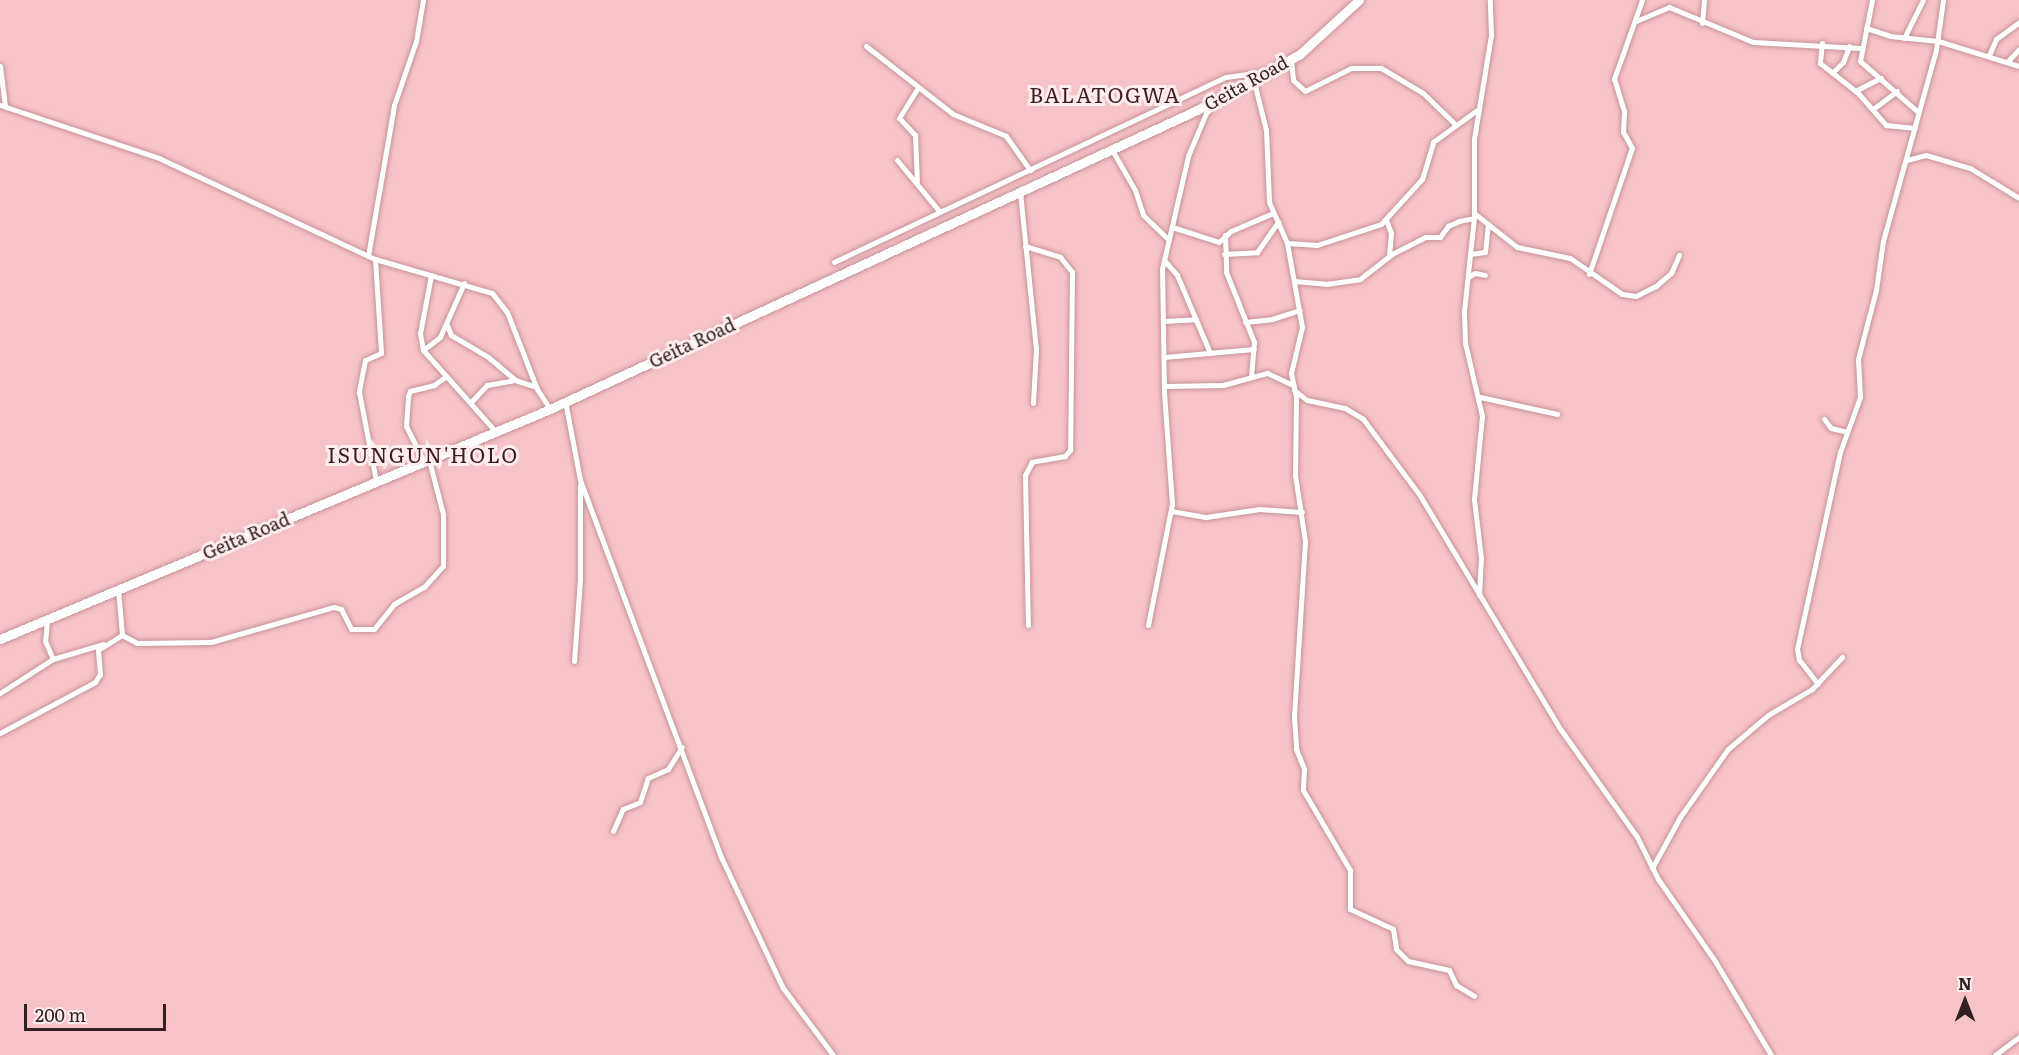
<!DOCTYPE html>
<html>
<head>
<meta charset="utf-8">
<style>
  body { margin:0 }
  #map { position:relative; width:2019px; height:1055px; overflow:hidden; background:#f7c2c8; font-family:Literata,serif }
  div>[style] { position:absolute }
  .roads { filter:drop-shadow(0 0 2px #c69499) drop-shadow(0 0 2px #c69499) }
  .street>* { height:5px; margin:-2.5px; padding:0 2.5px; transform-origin:2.5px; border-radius:2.5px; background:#fff }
  .highway>* { height:9px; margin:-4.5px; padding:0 4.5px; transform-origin:4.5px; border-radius:4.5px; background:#fff }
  span { translate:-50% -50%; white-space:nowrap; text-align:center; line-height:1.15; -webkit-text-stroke:6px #ffeeef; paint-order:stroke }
  .street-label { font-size:18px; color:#332022 }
  .quarter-label { font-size:21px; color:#421b22; letter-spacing:1.5px }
  .north { position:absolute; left:1935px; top:971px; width:60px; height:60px; -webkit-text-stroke:4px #ffeeef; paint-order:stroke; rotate:0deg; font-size:16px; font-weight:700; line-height:24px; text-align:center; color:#332022 }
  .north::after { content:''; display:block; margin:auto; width:21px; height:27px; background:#332022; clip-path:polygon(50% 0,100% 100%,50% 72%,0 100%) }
  .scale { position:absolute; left:24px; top:1004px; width:142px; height:27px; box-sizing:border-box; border:3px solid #332022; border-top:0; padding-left:8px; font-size:18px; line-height:21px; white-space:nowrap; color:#332022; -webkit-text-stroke:4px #ffeeef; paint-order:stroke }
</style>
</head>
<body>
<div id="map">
  <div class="roads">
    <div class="street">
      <div style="left:1872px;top:0;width:62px;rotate:101.1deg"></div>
      <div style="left:1860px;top:61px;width:77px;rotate:41.3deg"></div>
      <div style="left:1636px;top:21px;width:36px;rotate:-23deg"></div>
      <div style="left:1669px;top:7px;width:91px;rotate:22.6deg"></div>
      <div style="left:1753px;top:42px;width:107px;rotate:3.2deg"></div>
      <div style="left:1702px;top:23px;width:23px;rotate:-85deg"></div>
      <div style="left:1866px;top:28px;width:25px;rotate:18deg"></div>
      <div style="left:1890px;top:36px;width:48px;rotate:5.9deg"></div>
      <div style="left:1938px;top:41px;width:85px;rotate:17.2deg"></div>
      <div style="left:1904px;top:38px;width:42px;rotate:-63.4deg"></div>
      <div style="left:1822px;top:43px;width:20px;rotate:96deg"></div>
      <div style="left:1820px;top:63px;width:48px;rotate:38.3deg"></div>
      <div style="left:1858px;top:93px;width:43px;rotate:48.8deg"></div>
      <div style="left:1886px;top:125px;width:29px;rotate:6deg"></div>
      <div style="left:866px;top:46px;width:110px;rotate:38deg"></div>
      <div style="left:953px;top:114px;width:57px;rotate:22.5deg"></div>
      <div style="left:1006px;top:136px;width:42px;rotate:54.8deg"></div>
      <div style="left:1989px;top:55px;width:17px;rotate:-66deg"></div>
      <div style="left:1996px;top:39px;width:29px;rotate:-36deg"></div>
      <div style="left:1291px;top:60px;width:20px;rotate:84deg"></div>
      <div style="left:1293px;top:80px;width:16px;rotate:43deg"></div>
      <div style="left:1305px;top:91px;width:51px;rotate:-26.6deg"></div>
      <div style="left:1351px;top:68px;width:30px"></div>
      <div style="left:1381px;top:68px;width:49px;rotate:30.8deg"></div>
      <div style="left:1423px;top:93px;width:43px;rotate:44.1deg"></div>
      <div style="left:2008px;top:61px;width:16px;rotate:-47deg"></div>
      <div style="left:0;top:66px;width:40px;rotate:82.9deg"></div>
      <div style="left:1832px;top:73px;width:16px;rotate:-45deg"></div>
      <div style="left:1843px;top:62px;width:17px;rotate:-69deg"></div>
      <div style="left:1254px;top:82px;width:49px;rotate:76deg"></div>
      <div style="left:1266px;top:130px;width:72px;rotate:87.6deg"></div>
      <div style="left:1269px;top:202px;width:45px;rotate:66.3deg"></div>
      <div style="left:1287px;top:243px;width:85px;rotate:79.9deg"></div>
      <div style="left:1302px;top:327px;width:47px;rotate:103.4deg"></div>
      <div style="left:1291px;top:373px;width:25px;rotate:78deg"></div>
      <div style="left:1296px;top:397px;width:78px;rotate:90.7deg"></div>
      <div style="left:1295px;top:475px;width:67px;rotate:81.4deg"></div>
      <div style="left:1305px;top:541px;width:176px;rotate:93.6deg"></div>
      <div style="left:1294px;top:717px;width:32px;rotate:86deg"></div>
      <div style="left:1296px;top:749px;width:22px;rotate:68deg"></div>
      <div style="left:1304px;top:769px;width:21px;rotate:93deg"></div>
      <div style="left:1303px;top:790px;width:93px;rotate:59.6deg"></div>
      <div style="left:1350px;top:870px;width:39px;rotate:90deg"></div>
      <div style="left:1350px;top:909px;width:47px;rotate:24.9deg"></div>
      <div style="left:1393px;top:929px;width:20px;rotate:81deg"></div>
      <div style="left:1396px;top:949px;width:17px;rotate:45deg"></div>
      <div style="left:1408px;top:961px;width:42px;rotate:12.4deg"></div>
      <div style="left:1449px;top:970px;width:17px;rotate:65deg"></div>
      <div style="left:1456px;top:985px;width:21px;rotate:31deg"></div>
      <div style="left:1855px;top:91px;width:29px;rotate:-27deg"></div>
      <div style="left:0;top:105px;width:168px;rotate:18.4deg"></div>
      <div style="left:159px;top:158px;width:238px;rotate:25.1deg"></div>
      <div style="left:375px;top:259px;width:122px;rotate:16.2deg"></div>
      <div style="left:492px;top:293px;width:24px;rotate:52deg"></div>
      <div style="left:507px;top:312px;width:83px;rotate:68.7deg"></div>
      <div style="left:537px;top:389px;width:24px;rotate:57deg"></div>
      <div style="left:1873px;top:109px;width:30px;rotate:-37deg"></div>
      <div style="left:1112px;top:150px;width:46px;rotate:60.1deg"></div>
      <div style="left:1135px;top:190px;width:26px;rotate:72deg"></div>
      <div style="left:1143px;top:215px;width:35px;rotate:44deg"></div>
      <div style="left:897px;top:160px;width:67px;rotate:50.4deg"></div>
      <div style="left:1907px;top:160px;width:20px;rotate:-15deg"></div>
      <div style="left:1926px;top:155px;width:46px;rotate:16.5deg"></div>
      <div style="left:1970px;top:168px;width:57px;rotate:31.5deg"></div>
      <div style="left:917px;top:184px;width:49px;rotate:-92.3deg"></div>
      <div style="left:915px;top:135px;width:23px;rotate:-133deg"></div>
      <div style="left:899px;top:118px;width:36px;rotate:-58deg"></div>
      <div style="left:1020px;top:192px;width:158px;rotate:84.2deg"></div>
      <div style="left:1036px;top:349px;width:54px;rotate:93.2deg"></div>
      <div style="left:1474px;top:213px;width:55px;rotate:38.3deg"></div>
      <div style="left:1517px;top:247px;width:54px;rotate:11.7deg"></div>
      <div style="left:1570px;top:258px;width:63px;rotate:34.7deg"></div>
      <div style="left:1622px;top:294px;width:14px;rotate:8deg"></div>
      <div style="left:1636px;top:296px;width:22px;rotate:-27deg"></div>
      <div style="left:1656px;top:286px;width:20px;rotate:-41deg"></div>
      <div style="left:1671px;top:273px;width:20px;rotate:-66deg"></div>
      <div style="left:1386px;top:220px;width:14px;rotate:69deg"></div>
      <div style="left:1391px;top:233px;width:22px;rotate:95deg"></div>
      <div style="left:1172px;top:227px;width:49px;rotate:17.7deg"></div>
      <div style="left:1219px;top:242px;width:16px;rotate:-43deg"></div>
      <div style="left:1231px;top:231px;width:46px;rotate:-23.2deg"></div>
      <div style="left:1225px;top:235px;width:37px;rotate:88deg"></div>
      <div style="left:1226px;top:272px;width:75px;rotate:68.2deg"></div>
      <div style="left:1254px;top:342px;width:35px;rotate:95deg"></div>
      <div style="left:1287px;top:243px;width:30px;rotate:4deg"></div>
      <div style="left:1317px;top:245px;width:67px;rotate:-18.2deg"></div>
      <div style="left:1381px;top:224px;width:61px;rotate:-47.7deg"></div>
      <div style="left:1422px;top:179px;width:39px;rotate:-73deg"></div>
      <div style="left:1433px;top:142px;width:54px;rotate:-36deg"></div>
      <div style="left:1025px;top:246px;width:37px;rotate:17deg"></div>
      <div style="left:1060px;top:257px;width:19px;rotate:51deg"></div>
      <div style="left:1072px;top:272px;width:178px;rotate:90.6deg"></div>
      <div style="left:1070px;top:450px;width:8px;rotate:130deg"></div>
      <div style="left:1065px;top:456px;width:34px;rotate:170deg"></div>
      <div style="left:1032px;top:462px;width:15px;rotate:118deg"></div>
      <div style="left:1025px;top:475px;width:150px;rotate:88.9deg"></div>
      <div style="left:1224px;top:254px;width:33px;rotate:-3deg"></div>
      <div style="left:1257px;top:252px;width:37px;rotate:-55deg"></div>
      <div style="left:1470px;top:254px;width:15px;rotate:-8deg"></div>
      <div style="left:1485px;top:252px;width:27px;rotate:-84deg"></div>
      <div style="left:368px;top:256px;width:153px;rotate:-80.2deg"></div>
      <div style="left:394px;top:105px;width:68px;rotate:-71deg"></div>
      <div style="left:416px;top:41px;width:42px;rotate:-80.3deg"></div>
      <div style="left:375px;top:259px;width:94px;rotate:86.3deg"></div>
      <div style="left:381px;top:353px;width:17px;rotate:156deg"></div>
      <div style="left:365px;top:360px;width:33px;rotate:101deg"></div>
      <div style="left:359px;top:392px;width:91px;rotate:79.2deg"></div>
      <div style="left:1164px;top:260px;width:20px;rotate:49deg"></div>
      <div style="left:1177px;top:275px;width:85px;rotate:67.1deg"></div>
      <div style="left:834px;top:262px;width:433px;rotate:-25.3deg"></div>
      <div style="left:1226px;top:77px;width:36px;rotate:-8deg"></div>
      <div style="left:1589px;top:274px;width:133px;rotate:-71.2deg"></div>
      <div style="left:1632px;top:148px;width:18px;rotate:-119deg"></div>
      <div style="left:1623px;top:132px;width:21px;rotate:-87deg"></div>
      <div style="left:1624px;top:111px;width:34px;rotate:-107deg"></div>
      <div style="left:1614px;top:79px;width:84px;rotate:-70.5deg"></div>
      <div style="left:431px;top:275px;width:59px;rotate:100.7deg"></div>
      <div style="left:420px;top:333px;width:17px;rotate:80deg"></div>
      <div style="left:423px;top:350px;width:110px;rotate:48.3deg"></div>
      <div style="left:1468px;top:277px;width:8px;rotate:-30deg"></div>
      <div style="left:1475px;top:273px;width:10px;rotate:11deg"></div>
      <div style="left:1294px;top:281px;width:32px;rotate:5deg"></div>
      <div style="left:1326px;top:284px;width:34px;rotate:-8deg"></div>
      <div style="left:1360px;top:279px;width:41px;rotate:-38deg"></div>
      <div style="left:1392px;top:254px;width:38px;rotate:-27deg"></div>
      <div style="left:1426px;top:237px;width:14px"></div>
      <div style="left:1440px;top:237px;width:14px;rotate:-54deg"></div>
      <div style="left:1448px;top:226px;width:12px;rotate:-24deg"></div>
      <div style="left:1459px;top:221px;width:15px;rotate:-11deg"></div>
      <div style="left:1163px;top:321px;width:33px;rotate:-3deg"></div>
      <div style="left:1245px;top:322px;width:27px;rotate:-6deg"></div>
      <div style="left:1272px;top:319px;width:29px;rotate:-18deg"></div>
      <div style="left:447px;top:325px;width:11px;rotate:68deg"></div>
      <div style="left:451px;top:335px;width:43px;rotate:30.7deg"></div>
      <div style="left:488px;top:357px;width:35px;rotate:40deg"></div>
      <div style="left:515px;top:380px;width:22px;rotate:18deg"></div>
      <div style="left:423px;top:350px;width:21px;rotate:-37deg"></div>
      <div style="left:440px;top:337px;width:59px;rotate:-66deg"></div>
      <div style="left:1164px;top:357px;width:90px;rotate:-5.1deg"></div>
      <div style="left:1164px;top:386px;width:59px;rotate:-1deg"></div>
      <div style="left:1223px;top:385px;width:46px;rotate:-15.3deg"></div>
      <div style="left:1267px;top:373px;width:29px;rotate:25deg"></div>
      <div style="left:1294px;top:390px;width:16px;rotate:38deg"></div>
      <div style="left:1307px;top:400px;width:39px;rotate:12deg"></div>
      <div style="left:1345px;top:408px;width:21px;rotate:31deg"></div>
      <div style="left:1363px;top:419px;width:94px;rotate:53.3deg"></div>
      <div style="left:1419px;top:494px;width:275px;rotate:59deg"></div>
      <div style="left:1561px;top:730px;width:131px;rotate:54.6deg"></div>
      <div style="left:1637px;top:837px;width:47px;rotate:63.4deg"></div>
      <div style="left:1658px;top:879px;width:100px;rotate:55.2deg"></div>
      <div style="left:1715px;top:961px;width:109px;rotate:59.2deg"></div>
      <div style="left:1480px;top:397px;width:79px;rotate:12.4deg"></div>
      <div style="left:472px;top:401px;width:22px;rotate:-47deg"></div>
      <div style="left:487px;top:385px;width:28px;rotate:-10deg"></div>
      <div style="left:565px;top:401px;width:80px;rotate:79.2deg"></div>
      <div style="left:580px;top:480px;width:403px;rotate:69.5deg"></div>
      <div style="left:721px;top:857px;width:145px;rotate:64.7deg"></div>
      <div style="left:783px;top:988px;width:84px;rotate:53.3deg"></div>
      <div style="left:1824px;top:419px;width:11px;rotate:52deg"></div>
      <div style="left:1831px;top:428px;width:16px;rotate:14deg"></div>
      <div style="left:424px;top:462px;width:40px;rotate:-116.6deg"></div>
      <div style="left:406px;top:426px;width:30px;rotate:-86deg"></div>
      <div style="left:408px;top:396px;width:5px;rotate:-68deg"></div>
      <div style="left:410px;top:391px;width:25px;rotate:-14deg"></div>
      <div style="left:434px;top:385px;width:14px;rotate:-36deg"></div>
      <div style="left:1171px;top:511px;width:36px;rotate:10deg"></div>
      <div style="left:1206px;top:517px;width:54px;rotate:-8.6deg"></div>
      <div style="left:1259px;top:509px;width:43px;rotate:4deg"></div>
      <div style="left:118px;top:589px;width:46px;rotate:85deg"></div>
      <div style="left:122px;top:635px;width:17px;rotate:28deg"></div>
      <div style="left:137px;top:643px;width:74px;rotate:-0.8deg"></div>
      <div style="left:211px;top:642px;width:128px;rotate:-15.9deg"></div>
      <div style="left:334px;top:607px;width:7px;rotate:16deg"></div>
      <div style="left:341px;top:609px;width:22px;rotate:63deg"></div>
      <div style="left:351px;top:629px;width:23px"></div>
      <div style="left:374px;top:629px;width:32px;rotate:-51deg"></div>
      <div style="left:394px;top:604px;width:34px;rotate:-30deg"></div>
      <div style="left:424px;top:587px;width:28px;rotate:-48deg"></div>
      <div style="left:443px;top:566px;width:52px;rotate:-90deg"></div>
      <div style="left:443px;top:514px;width:56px;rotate:-104.5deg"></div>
      <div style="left:1479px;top:595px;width:37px;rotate:-87deg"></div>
      <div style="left:1481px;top:558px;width:59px;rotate:-96.8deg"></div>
      <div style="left:1474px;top:499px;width:83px;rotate:-84.5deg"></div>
      <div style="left:1482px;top:416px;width:75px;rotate:-103.1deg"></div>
      <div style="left:1465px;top:343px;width:32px;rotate:-92deg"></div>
      <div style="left:1464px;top:311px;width:95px;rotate:-83.9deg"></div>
      <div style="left:1474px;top:217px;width:78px;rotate:-90deg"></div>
      <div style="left:1474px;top:139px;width:105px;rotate:-80.7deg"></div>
      <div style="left:1491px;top:35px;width:35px;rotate:-92deg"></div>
      <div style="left:47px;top:620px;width:21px;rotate:95deg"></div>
      <div style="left:45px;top:641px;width:20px;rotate:66deg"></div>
      <div style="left:1148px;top:625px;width:123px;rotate:-78.8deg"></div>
      <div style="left:1172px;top:504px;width:112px;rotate:-94.1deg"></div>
      <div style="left:1164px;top:392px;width:123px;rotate:-90.9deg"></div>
      <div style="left:1162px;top:269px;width:116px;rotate:-77deg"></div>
      <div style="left:1188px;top:156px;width:47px;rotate:-67.3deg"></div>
      <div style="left:1206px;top:113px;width:18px;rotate:-43deg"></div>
      <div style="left:574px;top:661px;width:81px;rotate:-85.8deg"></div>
      <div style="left:580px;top:580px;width:95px;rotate:-90deg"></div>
      <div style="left:1818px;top:684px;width:31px;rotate:-128deg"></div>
      <div style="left:1799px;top:660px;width:11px;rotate:-100deg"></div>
      <div style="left:1797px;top:649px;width:202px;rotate:-77.7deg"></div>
      <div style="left:1840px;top:452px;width:59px;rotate:-70deg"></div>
      <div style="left:1860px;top:397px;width:38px;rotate:-93deg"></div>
      <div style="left:1858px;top:359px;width:71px;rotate:-75.4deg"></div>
      <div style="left:1876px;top:290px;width:49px;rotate:-81.9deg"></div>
      <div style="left:1883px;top:241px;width:198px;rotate:-74.5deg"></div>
      <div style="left:1936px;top:50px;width:50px;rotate:-82deg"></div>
      <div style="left:0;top:693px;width:63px;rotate:-32.7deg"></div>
      <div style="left:53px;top:659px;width:52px;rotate:-16.7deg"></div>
      <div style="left:0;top:733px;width:108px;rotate:-28.2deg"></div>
      <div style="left:95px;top:682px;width:9px;rotate:-58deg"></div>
      <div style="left:100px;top:674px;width:24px;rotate:-95deg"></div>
      <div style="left:98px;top:650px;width:28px;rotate:-32deg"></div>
      <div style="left:613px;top:831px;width:24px;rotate:-66deg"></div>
      <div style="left:623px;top:809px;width:18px;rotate:-22deg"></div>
      <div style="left:640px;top:802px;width:25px;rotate:-72deg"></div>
      <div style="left:648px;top:778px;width:22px;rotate:-24deg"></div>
      <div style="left:668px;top:769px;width:26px;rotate:-58deg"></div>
      <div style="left:1652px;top:868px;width:58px;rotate:-61.2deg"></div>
      <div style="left:1680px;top:817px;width:83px;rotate:-54.8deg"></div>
      <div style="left:1728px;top:749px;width:52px;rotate:-40.4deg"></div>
      <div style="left:1768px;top:715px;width:51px;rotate:-30.6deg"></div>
      <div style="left:1812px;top:689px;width:44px;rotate:-46.8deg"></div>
      <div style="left:1995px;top:1055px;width:30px;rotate:-37deg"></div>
    </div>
    <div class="highway">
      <div style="left:0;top:639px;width:596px;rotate:-22.69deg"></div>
      <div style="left:550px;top:409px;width:713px;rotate:-24.8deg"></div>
      <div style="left:1197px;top:110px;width:117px;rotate:-28.5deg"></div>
      <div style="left:1300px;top:54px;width:80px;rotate:-42.5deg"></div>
    </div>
  </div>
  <div class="street-label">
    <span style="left:1246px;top:83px;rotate:-29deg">Geita Road</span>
    <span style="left:692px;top:343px;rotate:-25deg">Geita Road</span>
    <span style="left:246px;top:536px;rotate:-23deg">Geita Road</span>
  </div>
  <div class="quarter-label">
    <span style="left:1105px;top:94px">BALATOGWA</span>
    <span style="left:423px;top:454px">ISUNGUN'HOLO</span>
  </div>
  <div class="north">N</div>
  <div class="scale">200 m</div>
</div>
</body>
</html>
